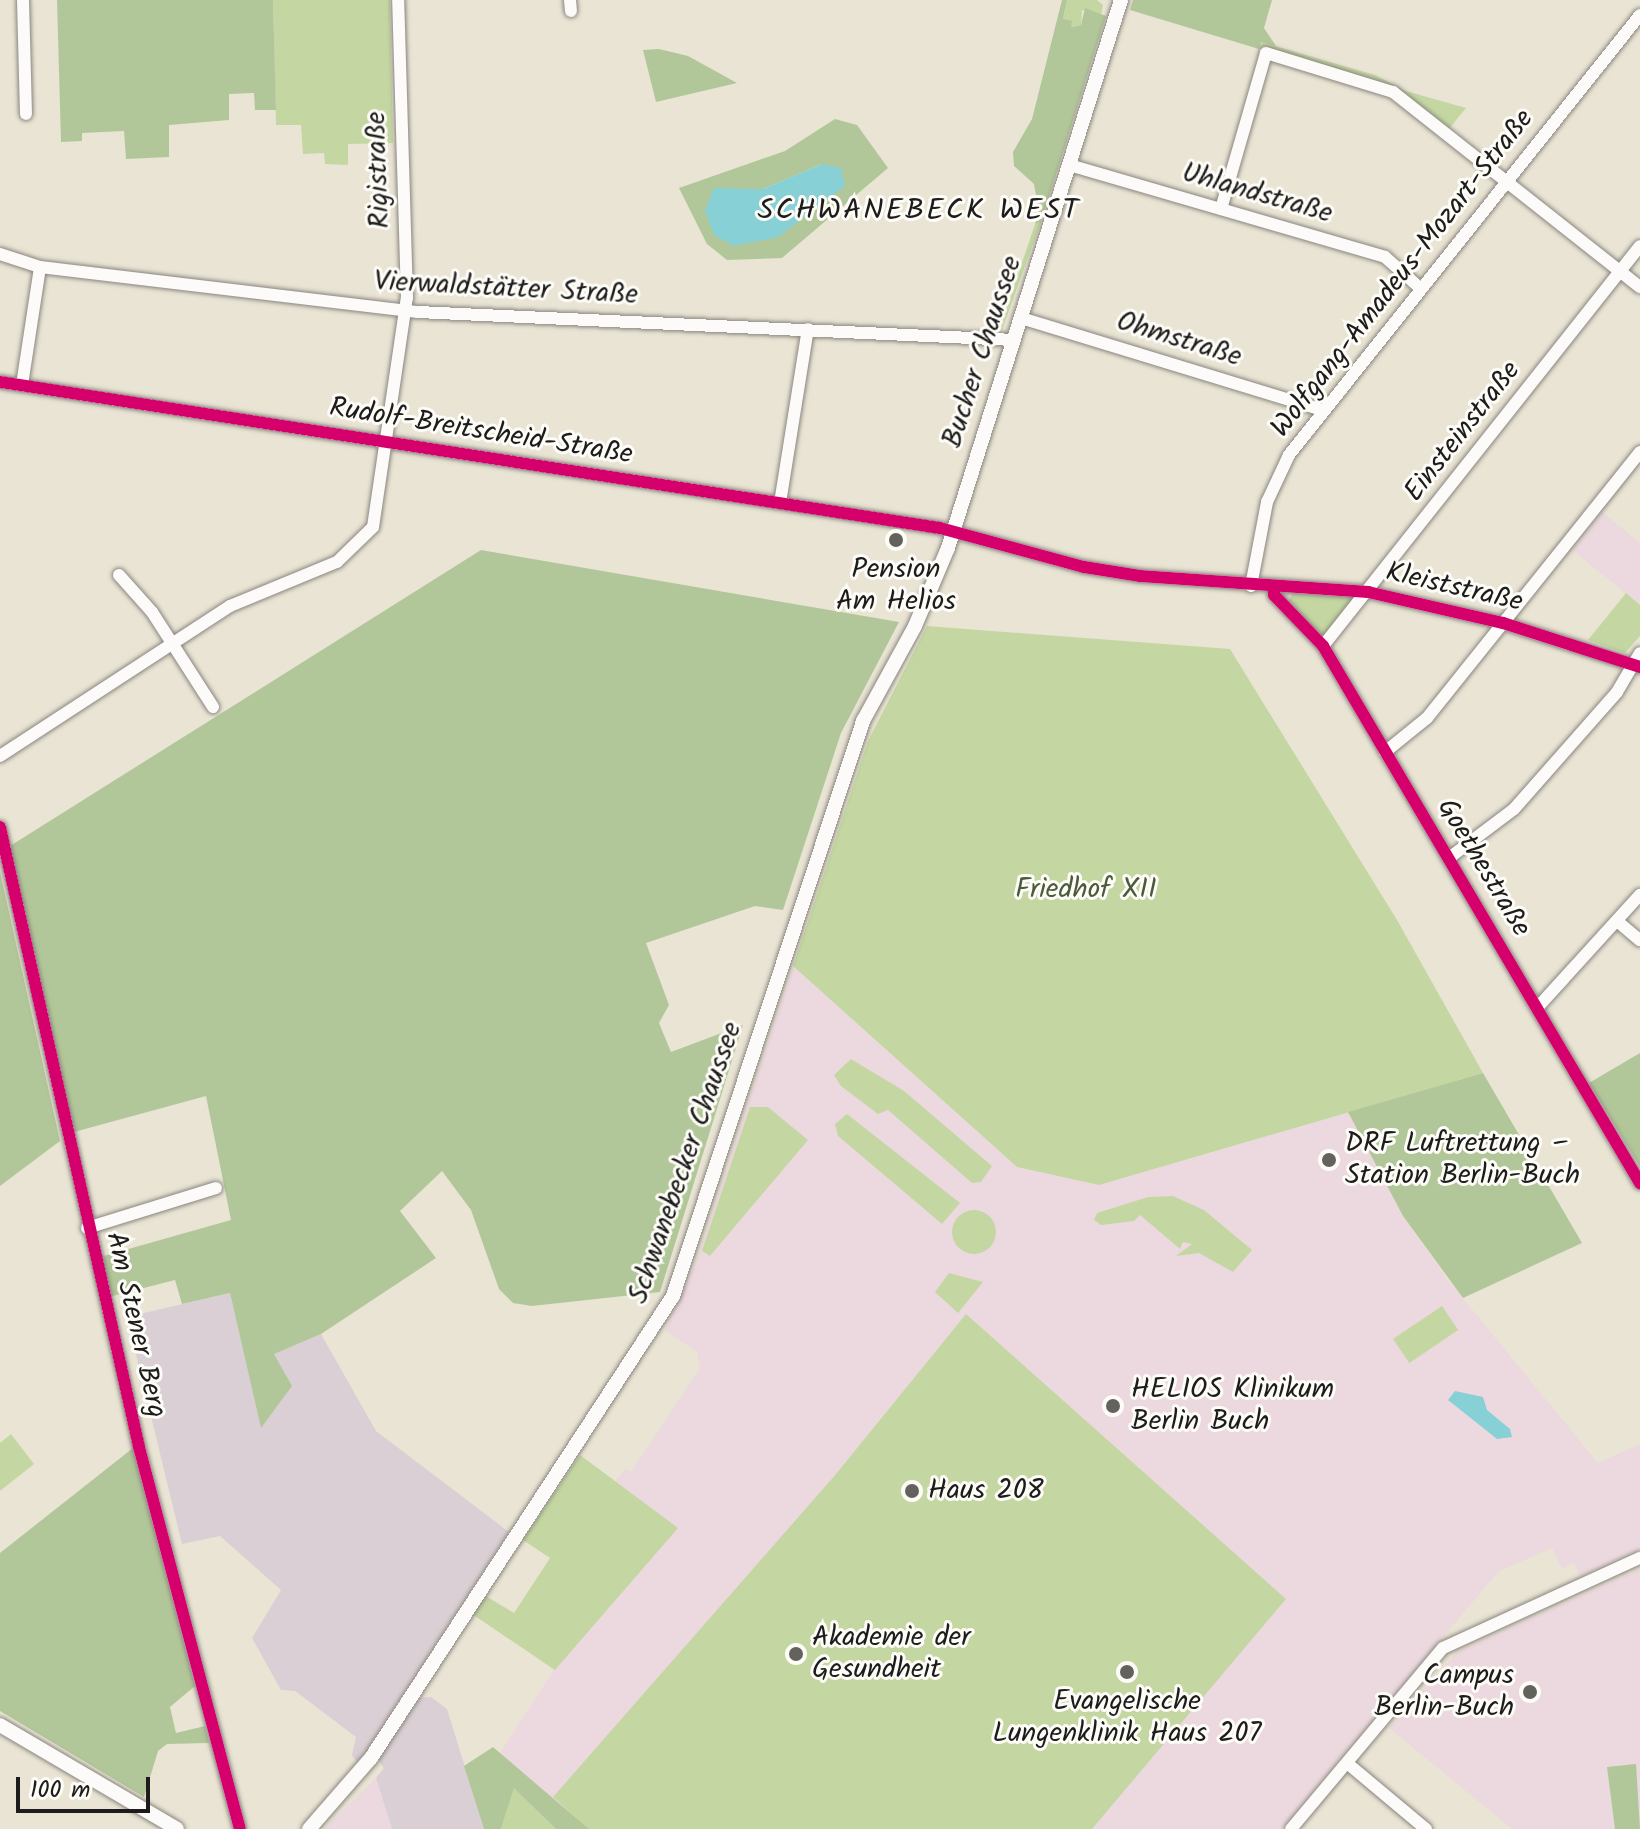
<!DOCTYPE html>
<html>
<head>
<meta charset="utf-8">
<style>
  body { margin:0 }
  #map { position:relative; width:1640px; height:1829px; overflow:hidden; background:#eae4d5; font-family:Kalam,sans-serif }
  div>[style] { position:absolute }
  .built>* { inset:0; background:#ecd9df }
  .industrial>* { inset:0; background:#dacfd4 }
  .green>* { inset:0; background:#c4d7a2; transform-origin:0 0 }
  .round { border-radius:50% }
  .forest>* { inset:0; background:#b2c799 }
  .water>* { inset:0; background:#87d0d6 }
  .roads { filter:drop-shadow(0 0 2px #89867f) drop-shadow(0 0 2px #89867f) }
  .minor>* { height:12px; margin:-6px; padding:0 6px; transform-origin:6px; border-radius:6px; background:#fcfbf9 }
  .major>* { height:14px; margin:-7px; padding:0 7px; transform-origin:7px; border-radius:7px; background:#fcfbf9 }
  .cycleway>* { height:12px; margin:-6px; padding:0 6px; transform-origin:6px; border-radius:6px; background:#d6006c }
  .dots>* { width:22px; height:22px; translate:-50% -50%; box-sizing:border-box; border:4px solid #fdfcf7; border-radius:50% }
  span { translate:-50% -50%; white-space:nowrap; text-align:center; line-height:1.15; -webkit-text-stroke:6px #fdfcf7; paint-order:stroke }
  .street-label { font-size:28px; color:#1c1c1c }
  .poi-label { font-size:28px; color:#1c1c1c }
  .left { translate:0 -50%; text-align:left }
  .right { translate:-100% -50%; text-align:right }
  .park-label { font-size:28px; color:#4c5a3c }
  .neighbourhood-label { font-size:30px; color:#1c1c1c; letter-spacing:2px }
  .scale { position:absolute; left:16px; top:1777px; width:134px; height:36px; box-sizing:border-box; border:4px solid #1c1c1c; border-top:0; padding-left:10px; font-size:24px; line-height:28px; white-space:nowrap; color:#1c1c1c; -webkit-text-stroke:6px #fdfcf7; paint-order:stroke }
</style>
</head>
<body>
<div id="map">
  <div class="built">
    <div style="clip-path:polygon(1602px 512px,1640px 543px,1640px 605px,1572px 550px)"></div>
    <div style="clip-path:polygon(793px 966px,1017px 1167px,1099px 1185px,1348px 1112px,1403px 1216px,1448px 1280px,1598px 1463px,1640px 1444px,1640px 1549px,1580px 1576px,1574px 1563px,1562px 1569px,1552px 1548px,1499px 1571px,1281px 1829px,577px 1829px,496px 1759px,554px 1670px,511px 1639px,616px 1480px,625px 1469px,631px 1472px,700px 1368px,697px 1352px,665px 1330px,696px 1262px)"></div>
    <div style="clip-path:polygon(1640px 1569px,1640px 1829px,1512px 1829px,1389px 1728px,1458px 1651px)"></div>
    <div style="clip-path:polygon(376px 1778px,392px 1829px,324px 1829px)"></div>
  </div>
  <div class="industrial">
    <div style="clip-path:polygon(230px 1293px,261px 1427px,273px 1354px,321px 1334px,376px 1431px,509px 1532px,358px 1764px,352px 1755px,356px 1737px,295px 1691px,281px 1690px,252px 1638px,281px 1590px,220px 1536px,182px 1544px,127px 1317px)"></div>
    <div style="clip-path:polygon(431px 1697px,447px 1709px,484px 1829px,392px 1829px,376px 1778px,384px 1768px,378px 1760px,420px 1698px)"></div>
  </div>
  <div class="green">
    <div style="clip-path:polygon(273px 0,390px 0,393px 143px,348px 144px,348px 165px,325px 164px,324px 153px,303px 154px,301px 125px,276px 125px)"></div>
    <div style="clip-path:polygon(1067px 0,1097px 0,1103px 5px,1101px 15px,1082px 10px,1081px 25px,1070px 27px,1063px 19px)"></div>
    <div style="clip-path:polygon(1261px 42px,1375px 75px,1406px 91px,1466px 108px,1448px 130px,1388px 85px,1259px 49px)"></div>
    <div style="clip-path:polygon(1041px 222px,1002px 330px,981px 329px,1004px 316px,1035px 224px)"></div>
    <div style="clip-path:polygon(1293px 593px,1354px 596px,1355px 598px,1324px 643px,1289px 600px)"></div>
    <div style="clip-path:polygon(1626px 593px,1640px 605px,1640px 636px,1625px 653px,1588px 640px)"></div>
    <div style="clip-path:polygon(927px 626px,1230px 649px,1397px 920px,1483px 1073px,1099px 1185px,1017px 1167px,793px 966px,868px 741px)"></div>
    <div style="clip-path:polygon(851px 1059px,904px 1091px,992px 1166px,981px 1182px,972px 1183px,888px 1110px,878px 1114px,841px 1086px,834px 1075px)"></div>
    <div style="clip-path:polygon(750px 1107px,768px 1107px,808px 1140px,710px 1256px,702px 1251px)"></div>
    <div style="clip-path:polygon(847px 1114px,960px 1203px,942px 1224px,838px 1136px,835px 1124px)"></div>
    <div style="clip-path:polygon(1173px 1196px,1204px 1210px,1252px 1250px,1233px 1272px,1199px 1253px,1176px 1256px,1192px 1244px,1183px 1242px,1180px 1249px,1140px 1215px,1134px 1221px,1101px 1225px,1094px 1220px,1097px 1213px,1148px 1197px)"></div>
    <div class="round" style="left:952px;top:1210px;width:44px;height:44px"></div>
    <div style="clip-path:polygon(949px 1273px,983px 1282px,958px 1313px,935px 1292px)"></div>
    <div style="left:1442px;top:1306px;width:29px;height:59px;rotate:56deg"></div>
    <div style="clip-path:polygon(966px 1314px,1286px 1599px,1092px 1829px,588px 1829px,553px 1797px,836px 1474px)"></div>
    <div style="clip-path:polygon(11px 1434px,34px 1464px,0 1491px,0 1443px)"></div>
    <div style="clip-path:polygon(580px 1455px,678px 1528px,555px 1670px,472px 1614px,484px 1595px,514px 1613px,550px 1558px,523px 1540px)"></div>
    <div style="clip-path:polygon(514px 1787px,556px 1829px,501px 1829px)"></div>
  </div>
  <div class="forest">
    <div style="clip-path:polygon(57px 0,273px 0,276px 110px,255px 110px,254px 93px,229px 94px,229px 120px,169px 125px,169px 157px,126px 159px,124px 131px,82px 133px,82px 141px,61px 142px)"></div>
    <div style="clip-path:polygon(1062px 0,1067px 0,1063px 19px,1072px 21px,1071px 27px,1081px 25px,1085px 8px,1106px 16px,1041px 222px,1035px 224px,1039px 212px,1034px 184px,1014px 166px,1013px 152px,1032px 119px)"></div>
    <div style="clip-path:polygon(1133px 0,1272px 0,1264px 28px,1276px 46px,1261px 42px,1259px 49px,1130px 10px)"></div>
    <div style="clip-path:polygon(659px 49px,688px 56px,737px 83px,656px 102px,643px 50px)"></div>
    <div style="clip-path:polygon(evenodd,835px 119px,857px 125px,888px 168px,782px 258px,727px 260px,707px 244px,679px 188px,785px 151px,835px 119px,822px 164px,734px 246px,714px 189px,763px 189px,822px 164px)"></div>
    <div style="clip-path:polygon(481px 550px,899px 622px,841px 733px,783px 910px,755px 906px,646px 943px,669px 1005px,659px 1023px,671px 1052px,743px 1025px,660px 1292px,532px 1306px,513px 1303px,499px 1289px,471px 1210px,442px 1171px,400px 1211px,436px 1258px,321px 1334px,274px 1354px,292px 1386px,261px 1428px,230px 1293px,182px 1304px,175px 1280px,109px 1297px,100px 1257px,231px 1220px,206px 1096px,74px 1132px,10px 846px)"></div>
    <div style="clip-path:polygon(0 872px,60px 1141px,0 1186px)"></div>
    <div style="clip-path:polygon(1640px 1053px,1640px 1166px,1589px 1083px)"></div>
    <div style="clip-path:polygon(1483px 1073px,1582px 1243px,1463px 1298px,1403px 1216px,1348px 1112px)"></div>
    <div style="clip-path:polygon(133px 1448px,195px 1686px,170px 1707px,176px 1733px,205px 1726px,209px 1743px,167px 1744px,158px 1751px,144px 1797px,0 1711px,0 1553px)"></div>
    <div style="clip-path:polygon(493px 1747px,589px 1829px,556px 1829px,514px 1788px,501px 1829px,484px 1829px,464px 1766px)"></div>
    <div style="clip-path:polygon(1636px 1764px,1640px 1829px,1615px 1829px,1607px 1767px)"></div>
  </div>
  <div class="water">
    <div style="clip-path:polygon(822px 164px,841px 168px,845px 186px,778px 237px,734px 246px,714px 235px,705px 211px,714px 188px,763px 189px)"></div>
    <div style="clip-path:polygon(1455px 1391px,1483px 1397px,1487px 1410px,1510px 1429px,1512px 1437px,1497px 1439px,1448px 1400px)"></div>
  </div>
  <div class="roads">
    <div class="minor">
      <div style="left:23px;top:0;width:114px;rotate:88.5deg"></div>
      <div style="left:570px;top:0;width:11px;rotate:85deg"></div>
      <div style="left:1069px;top:165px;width:329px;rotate:16.2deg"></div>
      <div style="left:1385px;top:257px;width:47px;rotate:41.5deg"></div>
      <div style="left:1221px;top:209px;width:162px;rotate:-73.9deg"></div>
      <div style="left:1266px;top:53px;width:133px;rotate:17.1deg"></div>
      <div style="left:1393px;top:92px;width:315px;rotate:38.3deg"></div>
      <div style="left:0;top:254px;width:42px;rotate:18deg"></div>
      <div style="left:40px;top:267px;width:381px;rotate:6.8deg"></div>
      <div style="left:418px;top:312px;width:597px;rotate:2.69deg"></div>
      <div style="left:1021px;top:318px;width:315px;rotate:17deg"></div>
      <div style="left:0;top:382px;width:951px;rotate:8.83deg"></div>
      <div style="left:940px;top:528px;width:149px;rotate:15.2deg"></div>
      <div style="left:1084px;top:567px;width:57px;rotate:9.1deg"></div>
      <div style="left:1140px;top:576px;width:229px;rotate:4deg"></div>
      <div style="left:1368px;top:592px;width:139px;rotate:12.9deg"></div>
      <div style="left:1503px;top:623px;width:144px;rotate:17.8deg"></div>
      <div style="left:22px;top:385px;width:119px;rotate:-81.3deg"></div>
      <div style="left:780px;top:503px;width:176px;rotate:-80.9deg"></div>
      <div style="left:119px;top:575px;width:50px;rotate:48.3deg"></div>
      <div style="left:152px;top:612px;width:113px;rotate:57.3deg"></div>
      <div style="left:1251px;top:586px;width:86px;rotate:-79.2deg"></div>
      <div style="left:1267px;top:502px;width:52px;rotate:-64.9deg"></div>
      <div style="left:1289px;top:455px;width:563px;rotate:-51.42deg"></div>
      <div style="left:1274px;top:587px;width:8px;rotate:90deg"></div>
      <div style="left:1274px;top:595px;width:71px;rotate:46.1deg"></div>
      <div style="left:1323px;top:646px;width:624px;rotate:59.45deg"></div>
      <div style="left:1323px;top:646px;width:510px;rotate:-51.6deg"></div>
      <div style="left:1385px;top:752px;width:54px;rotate:-39deg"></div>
      <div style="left:1427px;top:718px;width:341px;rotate:-51.3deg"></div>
      <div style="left:0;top:756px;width:275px;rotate:-33.1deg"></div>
      <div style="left:230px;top:606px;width:116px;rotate:-22.4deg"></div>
      <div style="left:337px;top:562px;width:50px;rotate:-44.2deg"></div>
      <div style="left:373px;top:527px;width:232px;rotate:-81.6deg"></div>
      <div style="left:407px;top:298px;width:298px;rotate:-91.7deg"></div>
      <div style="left:0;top:827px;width:635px;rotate:77.36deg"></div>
      <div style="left:139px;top:1447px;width:395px;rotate:75.2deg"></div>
      <div style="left:1449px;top:858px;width:81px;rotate:-37deg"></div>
      <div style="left:1514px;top:809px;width:156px;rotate:-48.6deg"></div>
      <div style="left:1617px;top:692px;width:45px;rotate:-59.5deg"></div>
      <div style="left:1617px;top:921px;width:30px;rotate:40deg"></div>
      <div style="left:1537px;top:1008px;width:153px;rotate:-47.7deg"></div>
      <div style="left:87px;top:1228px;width:135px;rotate:-17.2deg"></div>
      <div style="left:1347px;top:1763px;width:103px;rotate:39.9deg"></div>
      <div style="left:1291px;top:1829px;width:236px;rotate:-50deg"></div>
      <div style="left:1443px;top:1648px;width:217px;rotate:-24.6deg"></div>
    </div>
    <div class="major">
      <div style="left:0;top:1725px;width:205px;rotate:30.4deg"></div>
      <div style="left:309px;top:1829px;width:94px;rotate:-48.9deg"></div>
      <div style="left:371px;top:1758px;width:552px;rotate:-56.83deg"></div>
      <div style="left:673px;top:1296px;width:606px;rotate:-71.71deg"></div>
      <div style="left:863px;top:721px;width:108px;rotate:-61.3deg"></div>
      <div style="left:915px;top:626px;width:85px;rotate:-67.1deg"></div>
      <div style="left:948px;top:548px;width:575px;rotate:-72.48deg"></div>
    </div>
  </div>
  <div class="cycleway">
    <div style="left:0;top:382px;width:951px;rotate:8.83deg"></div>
    <div style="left:940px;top:528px;width:149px;rotate:15.2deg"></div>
    <div style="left:1084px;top:567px;width:57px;rotate:9.1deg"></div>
    <div style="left:1140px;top:576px;width:229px;rotate:4deg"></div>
    <div style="left:1368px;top:592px;width:139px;rotate:12.9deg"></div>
    <div style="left:1503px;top:623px;width:144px;rotate:17.8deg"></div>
    <div style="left:1274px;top:587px;width:8px;rotate:90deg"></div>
    <div style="left:1274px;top:595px;width:71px;rotate:46.1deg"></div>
    <div style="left:1323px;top:646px;width:624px;rotate:59.45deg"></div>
    <div style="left:0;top:827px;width:635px;rotate:77.36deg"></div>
    <div style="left:139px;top:1447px;width:395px;rotate:75.2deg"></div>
  </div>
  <div class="dots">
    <div style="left:896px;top:540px;background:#64625d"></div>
    <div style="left:1329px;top:1160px;background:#64625d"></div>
    <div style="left:1113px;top:1406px;background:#64625d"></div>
    <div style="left:912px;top:1491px;background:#64625d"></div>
    <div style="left:796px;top:1654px;background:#64625d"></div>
    <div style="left:1127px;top:1672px;background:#64625d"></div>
    <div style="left:1530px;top:1692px;background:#64625d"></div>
  </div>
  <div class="street-label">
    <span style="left:379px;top:170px;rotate:-92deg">Rigistraße</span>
    <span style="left:1257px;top:194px;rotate:16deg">Uhlandstraße</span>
    <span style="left:1403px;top:274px;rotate:-52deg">Wolfgang-Amadeus-Mozart-Straße</span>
    <span style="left:506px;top:289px;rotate:3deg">Vierwaldstätter Straße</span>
    <span style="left:1179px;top:340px;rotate:17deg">Ohmstraße</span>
    <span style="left:983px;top:352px;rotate:-72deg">Bucher Chaussee</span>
    <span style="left:481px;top:432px;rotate:9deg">Rudolf-Breitscheid-Straße</span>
    <span style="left:1463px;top:432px;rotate:-52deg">Einsteinstraße</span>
    <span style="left:1454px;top:588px;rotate:13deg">Kleiststraße</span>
    <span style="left:1483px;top:868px;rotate:59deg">Goethestraße</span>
    <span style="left:686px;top:1163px;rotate:-71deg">Schwanebecker Chaussee</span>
    <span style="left:135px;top:1325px;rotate:77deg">Am Stener Berg</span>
  </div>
  <div class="poi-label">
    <span style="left:896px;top:586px">Pension<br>Am Helios</span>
    <span class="left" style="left:1345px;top:1160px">DRF Luftrettung –<br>Station Berlin-Buch</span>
    <span class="left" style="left:1131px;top:1406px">HELIOS Klinikum<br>Berlin Buch</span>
    <span class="left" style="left:928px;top:1491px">Haus 208</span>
    <span class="left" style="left:812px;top:1654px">Akademie der<br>Gesundheit</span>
    <span class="right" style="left:1514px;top:1692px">Campus<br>Berlin-Buch</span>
    <span style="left:1127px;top:1718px">Evangelische<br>Lungenklinik Haus 207</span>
  </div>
  <div class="park-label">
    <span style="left:1086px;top:890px">Friedhof XII</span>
  </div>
  <div class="neighbourhood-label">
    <span style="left:919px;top:211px">SCHWANEBECK WEST</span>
  </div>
  <div class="scale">100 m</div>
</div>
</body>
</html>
